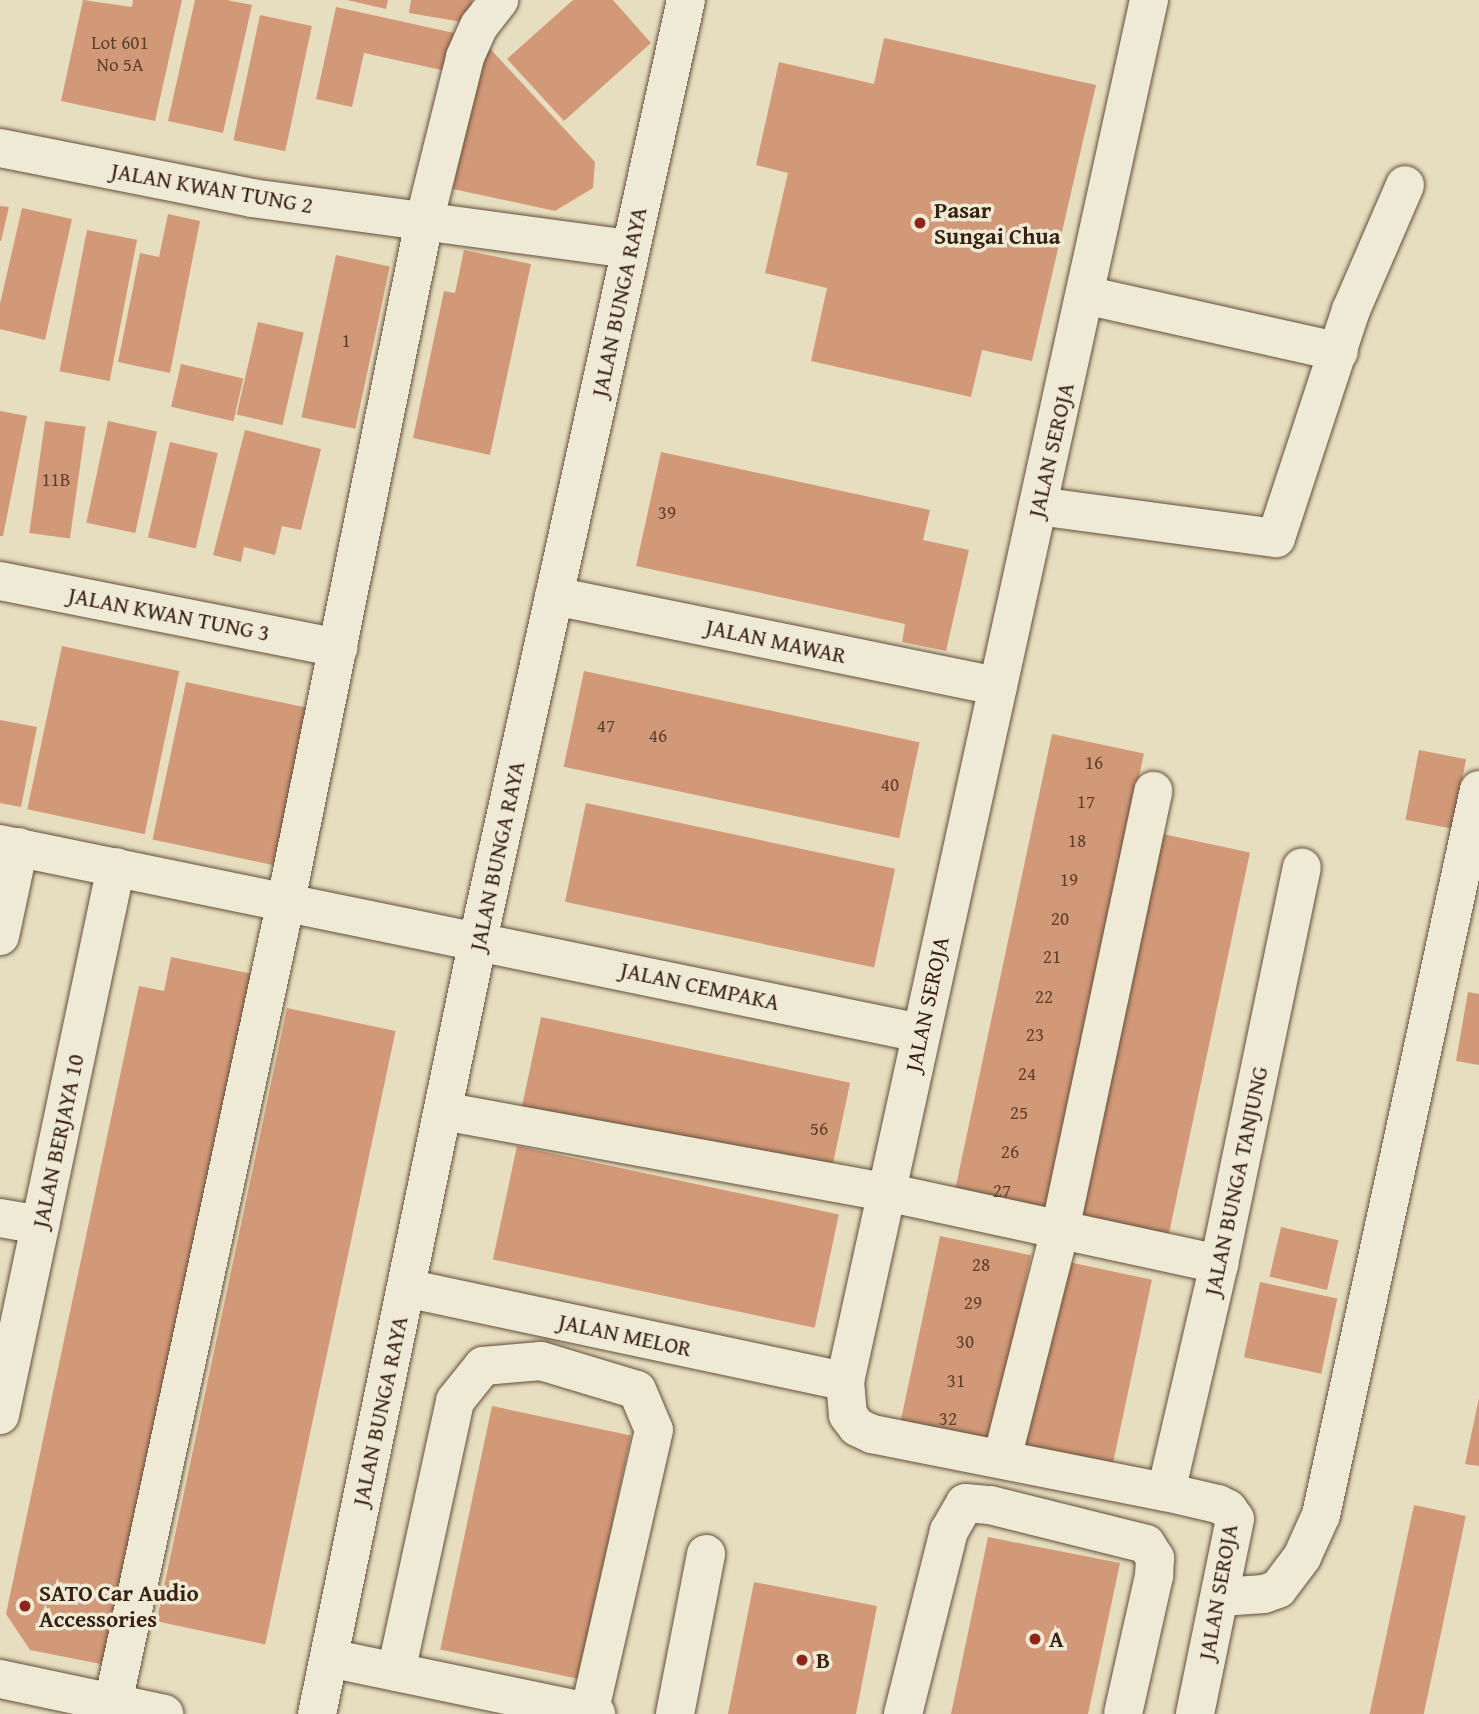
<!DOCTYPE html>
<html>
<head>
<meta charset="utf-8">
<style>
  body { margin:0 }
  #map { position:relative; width:1479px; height:1714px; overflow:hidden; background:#e7debf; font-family:"Gentium Book Plus",serif }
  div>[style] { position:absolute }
  .building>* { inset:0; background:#d29978; transform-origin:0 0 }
  .roads { filter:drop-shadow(0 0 2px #64503d) drop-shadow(0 0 2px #64503d) }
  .minor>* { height:38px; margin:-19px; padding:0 19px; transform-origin:19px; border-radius:19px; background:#efead5 }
  .dots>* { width:19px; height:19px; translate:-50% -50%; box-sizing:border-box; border:4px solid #efead5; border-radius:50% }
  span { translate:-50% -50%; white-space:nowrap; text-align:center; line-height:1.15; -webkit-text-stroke:7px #efead5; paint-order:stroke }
  .number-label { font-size:19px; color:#5f3f2c }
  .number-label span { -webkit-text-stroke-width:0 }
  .street-label { font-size:23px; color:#392112 }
  .poi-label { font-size:23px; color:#392112; font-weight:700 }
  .left { translate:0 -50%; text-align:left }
</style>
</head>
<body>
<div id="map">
  <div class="building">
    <div style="clip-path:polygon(83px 0,132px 7px,133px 0,182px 0,155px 121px,61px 101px)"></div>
    <div style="clip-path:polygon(195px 0,227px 0,252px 5px,223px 133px,168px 121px)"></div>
    <div style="clip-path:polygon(347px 0,388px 0,386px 9px)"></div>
    <div style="clip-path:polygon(411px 0,472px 0,468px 23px,409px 13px)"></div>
    <div style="clip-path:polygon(573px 0,613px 0,651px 43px,564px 121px,507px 59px)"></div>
    <div style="clip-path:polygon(336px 7px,454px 33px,446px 71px,364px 53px,352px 107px,316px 99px)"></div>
    <div style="left:260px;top:15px;width:53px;height:128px;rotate:12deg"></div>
    <div style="clip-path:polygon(884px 38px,1096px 85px,1032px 361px,982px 350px,971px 397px,811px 361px,827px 288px,765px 273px,788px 173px,756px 165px,779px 62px,874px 84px)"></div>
    <div style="clip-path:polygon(483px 41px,595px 162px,593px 188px,555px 211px,453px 189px)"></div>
    <div style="clip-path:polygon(0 206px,9px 207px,1px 241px,0 241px)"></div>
    <div style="clip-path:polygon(22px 208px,72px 219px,45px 340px,0 329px,0 304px)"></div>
    <div style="clip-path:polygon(168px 214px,200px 221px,170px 373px,118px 362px,140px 253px,159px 257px)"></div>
    <div style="left:87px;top:230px;width:51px;height:144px;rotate:11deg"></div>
    <div style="clip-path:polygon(464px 250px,531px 264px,490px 455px,413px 438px,444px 291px,455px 293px)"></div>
    <div style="left:336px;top:255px;width:55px;height:166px;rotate:12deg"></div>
    <div style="left:258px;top:322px;width:47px;height:95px;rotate:13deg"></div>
    <div style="left:181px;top:364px;width:64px;height:44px;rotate:13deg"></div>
    <div style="clip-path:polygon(0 411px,27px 416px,3px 536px,0 536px)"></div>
    <div style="left:45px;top:421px;width:41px;height:113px;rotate:8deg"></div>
    <div style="left:108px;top:421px;width:50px;height:104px;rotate:12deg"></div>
    <div style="clip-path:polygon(245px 430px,321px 449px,301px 530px,282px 526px,275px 555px,244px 547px,241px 562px,213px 555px)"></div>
    <div style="left:170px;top:442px;width:49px;height:98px;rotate:13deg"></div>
    <div style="clip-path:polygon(661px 452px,930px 510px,923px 540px,969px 550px,946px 651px,902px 642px,905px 624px,636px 566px)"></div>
    <div style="left:62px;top:646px;width:120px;height:167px;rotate:12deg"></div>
    <div style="left:584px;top:671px;width:343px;height:98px;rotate:12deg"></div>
    <div style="left:186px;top:682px;width:131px;height:161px;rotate:12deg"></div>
    <div style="clip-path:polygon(0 720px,37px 727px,21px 807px,0 803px)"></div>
    <div style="left:1052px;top:734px;width:94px;height:478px;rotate:12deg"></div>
    <div style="left:1419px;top:750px;width:48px;height:71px;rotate:11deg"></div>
    <div style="left:586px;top:803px;width:316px;height:101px;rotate:12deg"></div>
    <div style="left:1158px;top:833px;width:94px;height:395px;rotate:12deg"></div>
    <div style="clip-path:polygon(171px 957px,262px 976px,116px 1667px,30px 1650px,6px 1614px,139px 986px,164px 991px)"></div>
    <div style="clip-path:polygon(1468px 992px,1479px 994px,1479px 1065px,1456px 1061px)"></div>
    <div style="left:287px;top:1008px;width:111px;height:627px;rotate:12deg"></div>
    <div style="left:541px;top:1017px;width:316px;height:100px;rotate:12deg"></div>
    <div style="left:517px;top:1146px;width:329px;height:116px;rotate:12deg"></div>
    <div style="left:1281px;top:1227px;width:59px;height:51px;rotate:13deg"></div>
    <div style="left:940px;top:1236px;width:93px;height:198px;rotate:12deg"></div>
    <div style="left:1059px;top:1260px;width:95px;height:198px;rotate:12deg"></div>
    <div style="left:1260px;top:1282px;width:79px;height:77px;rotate:12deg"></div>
    <div style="clip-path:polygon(1479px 1398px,1479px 1466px,1465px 1464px)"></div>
    <div style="left:492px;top:1406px;width:142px;height:249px;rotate:12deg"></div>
    <div style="left:1414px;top:1505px;width:53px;height:214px;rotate:12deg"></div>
    <div style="clip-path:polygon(988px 1537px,1120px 1563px,1088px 1714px,951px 1714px)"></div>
    <div style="clip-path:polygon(754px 1582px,877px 1606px,856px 1714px,728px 1714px)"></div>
  </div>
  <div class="roads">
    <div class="minor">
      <div style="left:1149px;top:0;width:1414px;rotate:102.41deg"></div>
      <div style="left:845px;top:1381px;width:34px;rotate:85deg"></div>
      <div style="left:848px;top:1415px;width:15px;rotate:53deg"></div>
      <div style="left:857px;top:1427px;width:17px;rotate:25deg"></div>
      <div style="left:872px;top:1434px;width:300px;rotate:11.2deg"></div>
      <div style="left:1166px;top:1492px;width:53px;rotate:13deg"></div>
      <div style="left:1218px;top:1504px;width:11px;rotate:27deg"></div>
      <div style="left:1228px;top:1509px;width:12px;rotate:55deg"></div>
      <div style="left:1235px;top:1519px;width:199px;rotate:101.6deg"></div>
      <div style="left:0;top:148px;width:257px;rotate:11.2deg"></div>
      <div style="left:252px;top:198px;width:382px;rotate:7.7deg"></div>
      <div style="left:1085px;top:295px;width:260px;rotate:12.6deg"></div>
      <div style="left:1038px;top:506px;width:240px;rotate:7.7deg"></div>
      <div style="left:1276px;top:538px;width:240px;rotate:-71.8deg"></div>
      <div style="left:1351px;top:310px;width:136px;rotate:-66.6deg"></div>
      <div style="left:0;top:581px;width:345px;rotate:11.2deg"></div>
      <div style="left:554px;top:596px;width:453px;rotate:11.5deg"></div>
      <div style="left:0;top:844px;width:940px;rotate:11.6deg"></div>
      <div style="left:0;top:936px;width:91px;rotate:-77.9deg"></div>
      <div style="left:443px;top:1111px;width:450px;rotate:10.4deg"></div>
      <div style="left:886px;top:1192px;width:341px;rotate:12.2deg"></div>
      <div style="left:0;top:1218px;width:41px;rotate:9.9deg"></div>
      <div style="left:406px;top:1288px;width:449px;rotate:12deg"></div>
      <div style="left:0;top:1415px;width:560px;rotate:-78.05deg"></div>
      <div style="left:1002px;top:1459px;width:236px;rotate:-75.8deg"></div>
      <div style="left:1060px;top:1230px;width:449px;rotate:-78deg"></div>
      <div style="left:1166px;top:1492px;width:234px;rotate:-76.9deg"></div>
      <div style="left:1219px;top:1264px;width:405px;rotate:-78.2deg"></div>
      <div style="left:1221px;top:1597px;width:43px;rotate:-4deg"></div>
      <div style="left:1264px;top:1594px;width:15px;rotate:-20deg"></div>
      <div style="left:1278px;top:1589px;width:40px;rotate:-53deg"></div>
      <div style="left:1302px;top:1557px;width:46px;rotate:-65.7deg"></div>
      <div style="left:1321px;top:1515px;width:742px;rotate:-77.71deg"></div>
      <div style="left:329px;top:1658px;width:273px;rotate:11.8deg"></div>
      <div style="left:396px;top:1672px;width:277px;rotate:-77.7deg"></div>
      <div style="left:455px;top:1401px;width:45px;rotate:-51.3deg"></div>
      <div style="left:483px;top:1366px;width:58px;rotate:-4.9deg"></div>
      <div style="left:541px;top:1361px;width:100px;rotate:16.8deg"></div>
      <div style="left:637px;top:1390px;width:43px;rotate:67deg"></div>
      <div style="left:654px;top:1430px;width:290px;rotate:102.9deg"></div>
      <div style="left:0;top:1679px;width:168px;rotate:12deg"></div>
      <div style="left:113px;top:1703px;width:820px;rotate:-77.83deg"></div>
      <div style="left:286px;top:901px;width:693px;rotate:-78.51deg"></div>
      <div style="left:424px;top:222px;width:170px;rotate:-76deg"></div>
      <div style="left:465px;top:57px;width:34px;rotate:-66deg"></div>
      <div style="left:479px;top:26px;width:33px;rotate:-52deg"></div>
      <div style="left:317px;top:1714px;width:791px;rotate:-78.25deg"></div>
      <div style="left:478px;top:940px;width:963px;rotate:-77.52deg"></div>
      <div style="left:675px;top:1714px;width:163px;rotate:-79deg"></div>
      <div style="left:903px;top:1714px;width:189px;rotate:-75.9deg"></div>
      <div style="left:949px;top:1531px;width:32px;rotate:-60deg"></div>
      <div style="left:965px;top:1503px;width:25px;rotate:5deg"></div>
      <div style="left:990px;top:1505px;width:161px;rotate:14deg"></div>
      <div style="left:1146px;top:1544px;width:17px;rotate:57deg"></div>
      <div style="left:1155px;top:1558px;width:18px;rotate:93deg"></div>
      <div style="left:1154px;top:1576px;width:141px;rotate:102.7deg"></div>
    </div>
  </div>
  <div class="dots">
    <div style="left:920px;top:223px;background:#8f2418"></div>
    <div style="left:25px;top:1606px;background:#8f2418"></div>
    <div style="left:1035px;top:1639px;background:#8f2418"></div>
    <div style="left:802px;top:1660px;background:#8f2418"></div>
  </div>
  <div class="number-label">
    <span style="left:120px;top:54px">Lot 601<br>No 5A</span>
    <span style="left:346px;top:341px">1</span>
    <span style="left:56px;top:480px">11B</span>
    <span style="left:667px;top:513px">39</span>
    <span style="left:606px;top:726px">47</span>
    <span style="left:658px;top:736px">46</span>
    <span style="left:1094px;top:763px">16</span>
    <span style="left:890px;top:785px">40</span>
    <span style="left:1086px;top:802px">17</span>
    <span style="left:1077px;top:841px">18</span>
    <span style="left:1069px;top:880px">19</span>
    <span style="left:1060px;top:919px">20</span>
    <span style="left:1052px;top:957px">21</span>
    <span style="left:1044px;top:997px">22</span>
    <span style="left:1035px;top:1035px">23</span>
    <span style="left:1027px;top:1074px">24</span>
    <span style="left:1019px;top:1113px">25</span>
    <span style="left:819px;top:1129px">56</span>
    <span style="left:1010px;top:1152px">26</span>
    <span style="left:1002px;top:1191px">27</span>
    <span style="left:981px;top:1265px">28</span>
    <span style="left:973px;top:1303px">29</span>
    <span style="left:965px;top:1342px">30</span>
    <span style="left:956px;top:1381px">31</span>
    <span style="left:948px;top:1419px">32</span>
  </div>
  <div class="street-label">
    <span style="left:212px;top:188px;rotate:10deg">JALAN KWAN TUNG 2</span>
    <span style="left:619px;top:302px;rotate:-78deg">JALAN BUNGA RAYA</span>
    <span style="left:1051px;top:450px;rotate:-77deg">JALAN SEROJA</span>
    <span style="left:169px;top:614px;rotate:11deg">JALAN KWAN TUNG 3</span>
    <span style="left:776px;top:641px;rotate:12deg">JALAN MAWAR</span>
    <span style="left:497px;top:856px;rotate:-78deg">JALAN BUNGA RAYA</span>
    <span style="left:700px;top:986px;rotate:12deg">JALAN CEMPAKA</span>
    <span style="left:927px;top:1004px;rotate:-78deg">JALAN SEROJA</span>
    <span style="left:58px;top:1141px;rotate:-78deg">JALAN BERJAYA 10</span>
    <span style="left:1236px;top:1181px;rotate:-78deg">JALAN BUNGA TANJUNG</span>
    <span style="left:625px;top:1335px;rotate:12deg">JALAN MELOR</span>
    <span style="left:380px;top:1411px;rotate:-78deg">JALAN BUNGA RAYA</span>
    <span style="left:1218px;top:1592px;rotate:-80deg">JALAN SEROJA</span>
  </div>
  <div class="poi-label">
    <span class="left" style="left:934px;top:223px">Pasar<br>Sungai Chua</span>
    <span class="left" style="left:39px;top:1606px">SATO Car Audio<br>Accessories</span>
    <span class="left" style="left:1049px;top:1639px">A</span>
    <span class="left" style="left:816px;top:1660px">B</span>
  </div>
</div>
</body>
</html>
